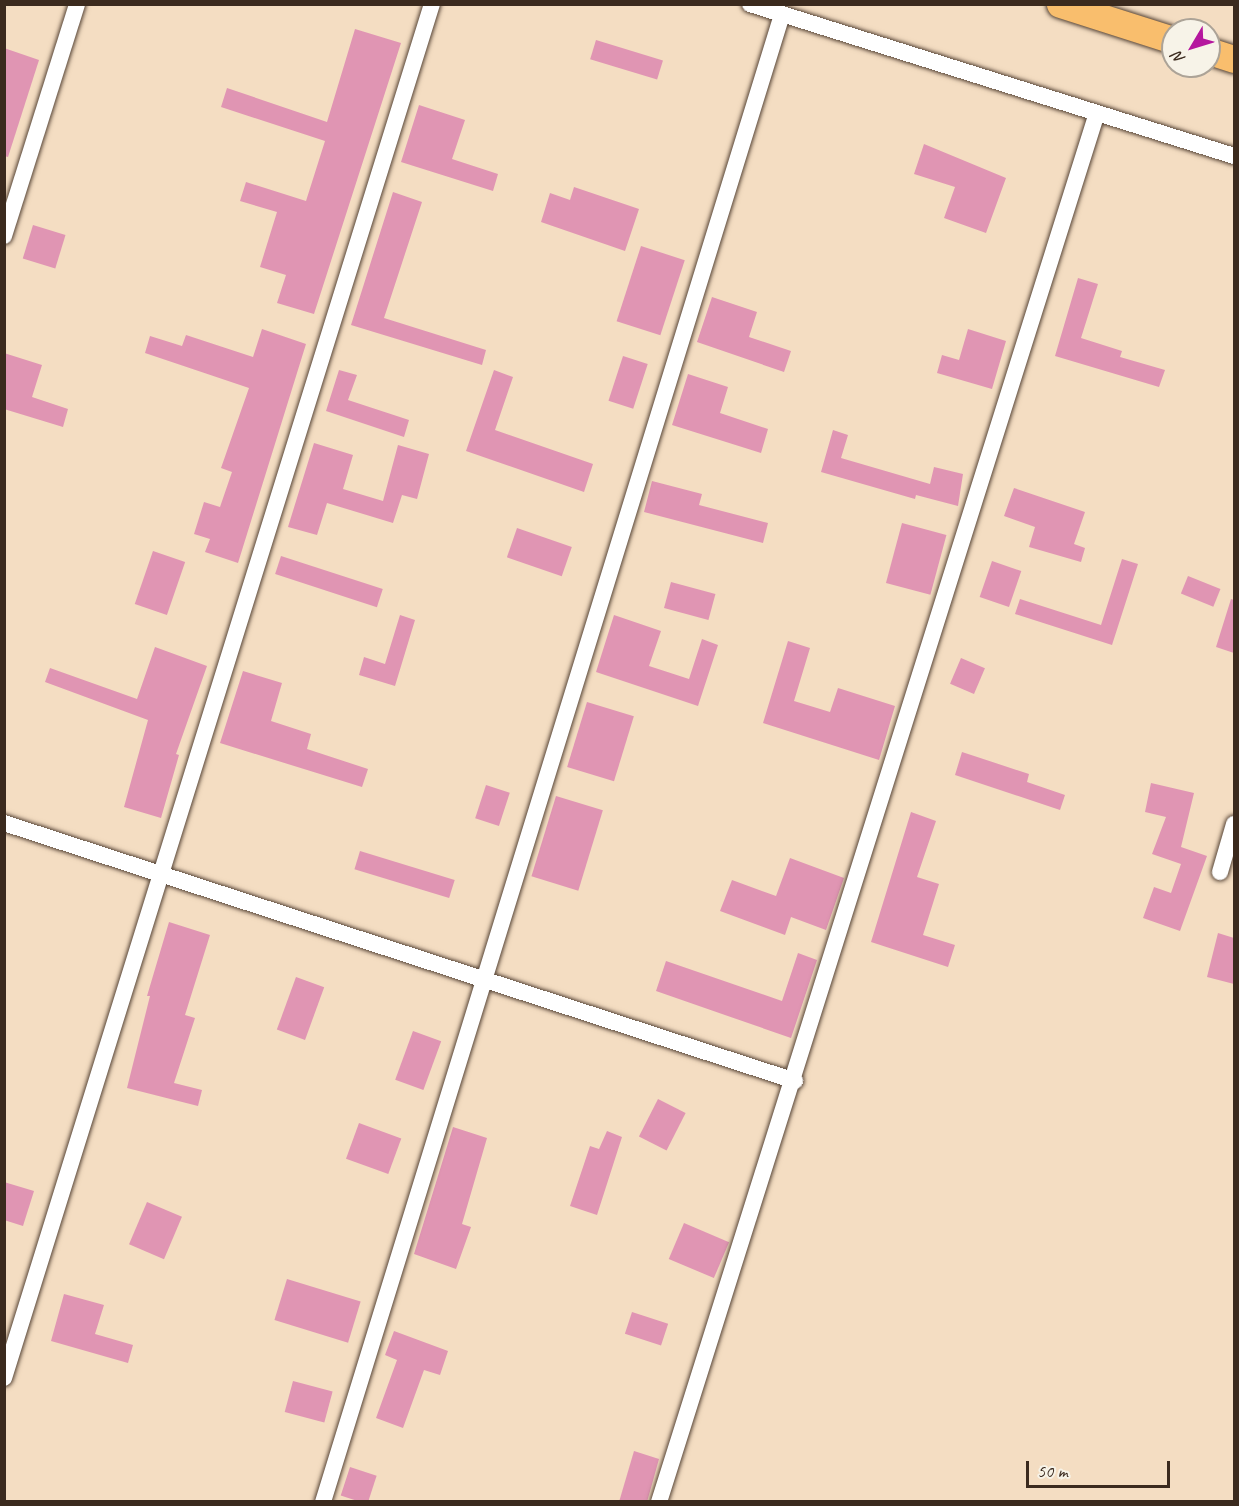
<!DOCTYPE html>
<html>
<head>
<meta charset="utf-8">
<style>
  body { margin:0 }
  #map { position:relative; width:1239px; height:1506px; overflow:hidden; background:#f4ddc2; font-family:Caveat,sans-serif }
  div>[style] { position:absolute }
  .building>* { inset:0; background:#e095b3; transform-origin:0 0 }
  .roads { filter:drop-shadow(0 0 2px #574537) drop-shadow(0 0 2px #574537) }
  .minor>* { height:16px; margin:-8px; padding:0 8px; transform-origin:8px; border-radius:8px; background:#fff }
  .trunk>* { height:27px; margin:-13.5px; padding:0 13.5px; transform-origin:13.5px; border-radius:13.5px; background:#f9be6d }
  span { translate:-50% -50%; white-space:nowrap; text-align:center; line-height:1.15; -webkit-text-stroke:5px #f7f3e8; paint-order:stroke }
  .frame { position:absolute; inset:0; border:6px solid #3b2a1e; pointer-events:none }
  .north { position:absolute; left:1161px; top:18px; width:60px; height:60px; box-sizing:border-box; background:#f7f3e8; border:2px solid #aca397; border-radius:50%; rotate:232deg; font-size:16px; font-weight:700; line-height:24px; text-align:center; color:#3b2a1e }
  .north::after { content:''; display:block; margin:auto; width:21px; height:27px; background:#b5179e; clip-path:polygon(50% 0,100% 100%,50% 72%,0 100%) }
  .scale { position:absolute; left:1026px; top:1461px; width:144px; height:27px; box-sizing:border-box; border:3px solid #3b2a1e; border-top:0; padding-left:8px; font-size:18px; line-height:21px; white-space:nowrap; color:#3b2a1e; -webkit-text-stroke:4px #f7f3e8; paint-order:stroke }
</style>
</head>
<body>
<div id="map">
  <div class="building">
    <div style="clip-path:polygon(355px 29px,401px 43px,314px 314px,277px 303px,286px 275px,260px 267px,277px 212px,240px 201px,246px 182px,306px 201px,325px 141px,221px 107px,227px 88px,327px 122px)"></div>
    <div style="left:596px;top:40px;width:70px;height:20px;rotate:17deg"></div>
    <div style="clip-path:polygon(4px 48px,39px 60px,8px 157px,4px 156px)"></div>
    <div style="clip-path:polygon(419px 105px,465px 120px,452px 159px,498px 174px,493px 191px,401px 162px)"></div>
    <div style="clip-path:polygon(924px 144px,1006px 178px,986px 233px,944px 218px,955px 187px,914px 174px)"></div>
    <div style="clip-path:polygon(574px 187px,639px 209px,625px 251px,541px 222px,550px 193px,570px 200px)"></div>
    <div style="clip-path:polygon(393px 192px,422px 202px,384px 318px,486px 350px,482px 365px,351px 325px)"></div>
    <div style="left:33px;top:225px;width:34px;height:35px;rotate:17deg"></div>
    <div style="left:641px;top:246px;width:46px;height:79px;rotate:18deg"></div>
    <div style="clip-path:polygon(1078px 278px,1098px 284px,1081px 338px,1122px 351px,1120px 357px,1165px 370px,1159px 387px,1055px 356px)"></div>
    <div style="clip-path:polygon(712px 297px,757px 312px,749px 337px,791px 351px,784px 372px,697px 342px)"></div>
    <div style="clip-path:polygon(262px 329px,306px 344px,238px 563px,205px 552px,210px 539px,194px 534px,204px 502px,220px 507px,232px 472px,221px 468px,249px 388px,145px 353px,150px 336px,182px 346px,186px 335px,253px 357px)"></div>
    <div style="clip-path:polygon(968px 329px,1006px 341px,992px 389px,937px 373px,942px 355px,959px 360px)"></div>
    <div style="clip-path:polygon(4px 353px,42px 365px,32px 397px,68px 409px,63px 427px,4px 409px)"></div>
    <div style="left:623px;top:356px;width:26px;height:47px;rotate:18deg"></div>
    <div style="clip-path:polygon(339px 370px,357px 375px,348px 400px,409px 420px,404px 437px,326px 411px)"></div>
    <div style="clip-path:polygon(494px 370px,513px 377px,495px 430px,593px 464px,584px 492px,466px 451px)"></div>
    <div style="clip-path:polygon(688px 374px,728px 387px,720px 413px,768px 429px,761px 453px,672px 425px)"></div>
    <div style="clip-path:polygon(833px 430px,848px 435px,841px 458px,930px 484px,934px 467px,963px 474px,958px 506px,916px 495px,915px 499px,821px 472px)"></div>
    <div style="clip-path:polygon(314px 443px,353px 455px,343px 489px,383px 501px,398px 445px,429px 454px,417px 499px,402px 495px,393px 523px,327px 503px,317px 535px,288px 527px)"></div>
    <div style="clip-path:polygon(652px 481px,702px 494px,699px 505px,768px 523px,763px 543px,644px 512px)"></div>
    <div style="clip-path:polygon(1014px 488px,1085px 512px,1074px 544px,1085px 548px,1081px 562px,1029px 547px,1035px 527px,1004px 516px)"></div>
    <div style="left:902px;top:523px;width:46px;height:62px;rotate:15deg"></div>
    <div style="left:517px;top:528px;width:58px;height:31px;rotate:19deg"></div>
    <div style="left:153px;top:551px;width:34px;height:56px;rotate:19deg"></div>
    <div style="left:281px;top:556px;width:107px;height:19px;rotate:18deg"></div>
    <div style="clip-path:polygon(1122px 559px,1138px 564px,1112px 645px,1015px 614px,1020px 599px,1101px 625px)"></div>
    <div style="left:992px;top:561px;width:31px;height:38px;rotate:19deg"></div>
    <div style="left:1188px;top:576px;width:35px;height:19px;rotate:22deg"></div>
    <div style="left:671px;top:582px;width:46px;height:27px;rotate:15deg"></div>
    <div style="clip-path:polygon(1231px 599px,1234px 600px,1234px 653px,1216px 647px)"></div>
    <div style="clip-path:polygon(400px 615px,415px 620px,395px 686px,359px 675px,364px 657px,385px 664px)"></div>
    <div style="clip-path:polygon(614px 615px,661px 631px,649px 666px,689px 679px,702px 639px,718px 645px,698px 706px,596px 672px)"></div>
    <div style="clip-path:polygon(788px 641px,810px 648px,794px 701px,830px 712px,838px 688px,895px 706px,879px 760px,763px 723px)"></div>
    <div style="clip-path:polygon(155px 647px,207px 666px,176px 754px,179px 755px,161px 818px,124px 807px,148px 720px,45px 682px,50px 668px,137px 699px)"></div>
    <div style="left:961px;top:658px;width:26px;height:28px;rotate:23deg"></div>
    <div style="clip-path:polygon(243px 671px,282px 683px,271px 721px,311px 734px,307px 749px,368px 769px,362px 787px,220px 743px)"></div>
    <div style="left:587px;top:702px;width:49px;height:68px;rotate:17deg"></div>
    <div style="clip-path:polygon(962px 752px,1029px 774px,1027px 782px,1065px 795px,1060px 810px,955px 775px)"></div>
    <div style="clip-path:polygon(1151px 783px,1194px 793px,1181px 847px,1207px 856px,1180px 931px,1143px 918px,1154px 887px,1171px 893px,1181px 864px,1152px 854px,1166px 817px,1145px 812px)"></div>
    <div style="left:486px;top:785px;width:25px;height:35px;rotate:18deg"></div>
    <div style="left:556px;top:796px;width:49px;height:84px;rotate:17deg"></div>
    <div style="clip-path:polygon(911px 812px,936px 821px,917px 877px,939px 884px,923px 935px,955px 945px,948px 967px,871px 942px)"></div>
    <div style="left:360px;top:851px;width:99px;height:19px;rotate:17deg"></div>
    <div style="clip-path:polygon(790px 858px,844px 878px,826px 930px,791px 917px,785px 935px,720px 911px,732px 880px,776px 896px)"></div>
    <div style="clip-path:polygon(169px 922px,210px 935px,185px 1015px,195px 1018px,174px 1083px,202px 1090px,198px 1106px,127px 1088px,150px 996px,147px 996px)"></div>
    <div style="clip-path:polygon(1218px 933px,1234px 938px,1234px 984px,1207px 977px)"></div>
    <div style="clip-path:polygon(798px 953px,817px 960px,791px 1038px,656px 991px,666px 961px,782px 1001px)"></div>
    <div style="left:296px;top:977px;width:30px;height:56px;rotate:20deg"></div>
    <div style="left:413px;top:1031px;width:30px;height:52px;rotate:20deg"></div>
    <div style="left:658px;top:1099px;width:31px;height:42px;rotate:27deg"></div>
    <div style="left:359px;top:1123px;width:45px;height:38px;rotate:20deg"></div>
    <div style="clip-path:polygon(453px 1127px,487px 1138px,462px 1224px,471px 1227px,456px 1269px,414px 1254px)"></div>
    <div style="clip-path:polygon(607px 1131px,622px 1137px,597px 1215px,570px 1206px,590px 1146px,599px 1149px)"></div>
    <div style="clip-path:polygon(4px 1182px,34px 1191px,23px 1226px,4px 1220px)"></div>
    <div style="left:147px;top:1202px;width:38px;height:46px;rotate:23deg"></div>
    <div style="left:684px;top:1223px;width:49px;height:39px;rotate:23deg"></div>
    <div style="left:287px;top:1279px;width:77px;height:43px;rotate:17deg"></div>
    <div style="clip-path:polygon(64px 1294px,104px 1305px,95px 1334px,133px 1345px,128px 1363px,51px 1341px)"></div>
    <div style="left:632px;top:1312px;width:38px;height:23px;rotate:18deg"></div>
    <div style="clip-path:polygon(394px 1331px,448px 1351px,440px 1375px,424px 1370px,403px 1428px,376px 1418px,397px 1360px,385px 1355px)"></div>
    <div style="left:293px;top:1381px;width:41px;height:32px;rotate:15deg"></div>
    <div style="clip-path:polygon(634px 1451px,659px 1459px,647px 1502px,619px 1502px)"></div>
    <div style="left:350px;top:1467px;width:28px;height:30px;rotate:18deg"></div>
  </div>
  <div class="roads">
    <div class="minor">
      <div style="left:750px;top:4px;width:507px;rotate:17.43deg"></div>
      <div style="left:4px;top:236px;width:243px;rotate:-72.5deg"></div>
      <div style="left:4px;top:823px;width:832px;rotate:18.06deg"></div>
      <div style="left:1220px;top:872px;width:50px;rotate:-73.7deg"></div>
      <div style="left:4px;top:1378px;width:1439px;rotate:-72.7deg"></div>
      <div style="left:323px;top:1502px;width:1556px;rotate:-72.85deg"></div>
      <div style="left:659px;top:1502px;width:1456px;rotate:-72.5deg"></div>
    </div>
    <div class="trunk">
      <div style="left:1060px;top:4px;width:119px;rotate:17.7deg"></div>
      <div style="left:1209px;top:51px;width:26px;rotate:18deg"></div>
    </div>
  </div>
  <div class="frame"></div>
  <div class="north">N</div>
  <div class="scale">50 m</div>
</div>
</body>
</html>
